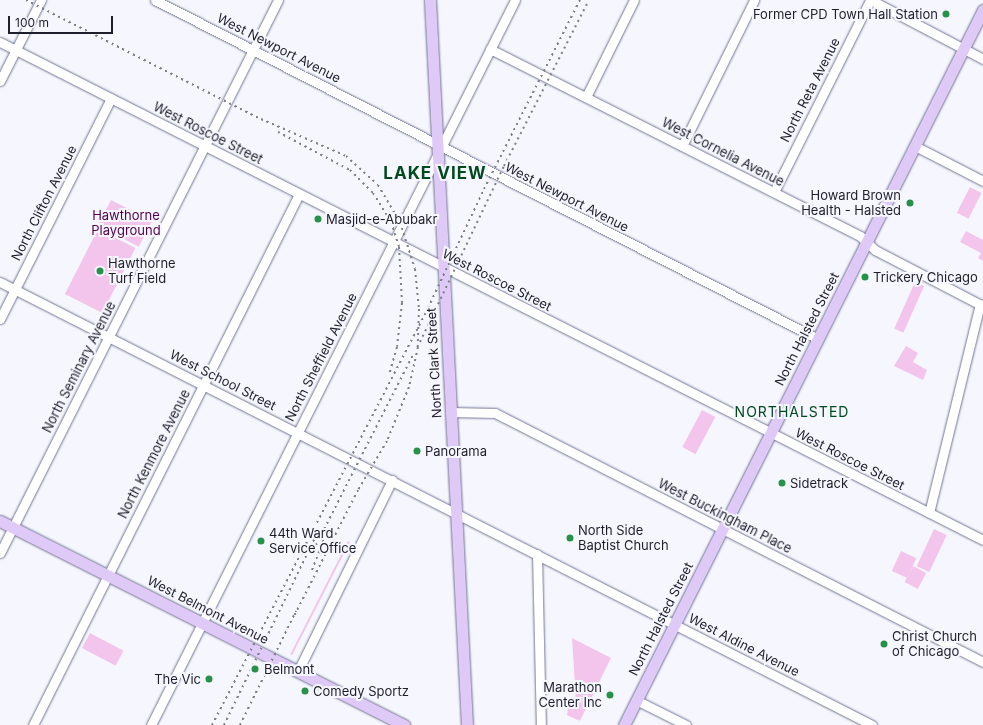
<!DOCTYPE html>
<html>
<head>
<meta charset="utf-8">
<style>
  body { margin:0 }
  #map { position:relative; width:983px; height:725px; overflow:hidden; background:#f6f7fe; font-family:Inter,sans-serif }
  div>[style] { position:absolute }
  .green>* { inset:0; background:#f3c5ec; transform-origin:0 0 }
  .roads { filter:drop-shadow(0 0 1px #717594) drop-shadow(0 0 1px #717594) }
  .minor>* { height:9px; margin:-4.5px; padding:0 4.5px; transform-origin:4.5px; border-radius:4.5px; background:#fff }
  .major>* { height:11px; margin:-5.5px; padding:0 5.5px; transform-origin:5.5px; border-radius:5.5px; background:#dfcaf7 }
  .rail>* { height:2px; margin-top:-1px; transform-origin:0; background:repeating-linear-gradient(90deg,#7d7e88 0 2px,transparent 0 6px) }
  .dots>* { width:11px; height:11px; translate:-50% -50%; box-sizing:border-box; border:2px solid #f6f7fe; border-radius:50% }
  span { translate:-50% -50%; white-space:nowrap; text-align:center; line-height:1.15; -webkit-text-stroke:4px #f6f7fe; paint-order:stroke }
  .poi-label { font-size:13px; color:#1e1f2c }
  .right { translate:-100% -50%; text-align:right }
  .left { translate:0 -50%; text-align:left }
  .street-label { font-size:13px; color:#1e1f2c }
  .park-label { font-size:13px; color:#53004e }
  .neighbourhood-label { font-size:14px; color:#004a1d; letter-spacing:1px }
  .district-label { font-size:17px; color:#004a1d; font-weight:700; letter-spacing:1px }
  .scale { position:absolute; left:8px; top:16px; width:105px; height:18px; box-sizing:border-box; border:2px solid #1e1f2c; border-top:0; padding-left:5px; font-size:12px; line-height:14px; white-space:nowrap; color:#1e1f2c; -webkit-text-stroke:3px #f6f7fe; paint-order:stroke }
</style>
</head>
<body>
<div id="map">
  <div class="green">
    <div style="left:970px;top:187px;width:13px;height:29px;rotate:27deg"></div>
    <div style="left:111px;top:200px;width:46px;height:29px;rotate:27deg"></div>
    <div style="left:98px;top:229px;width:42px;height:73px;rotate:27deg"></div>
    <div style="clip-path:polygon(966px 231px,983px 240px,983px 261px,978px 258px,981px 253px,960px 242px)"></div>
    <div style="left:915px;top:282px;width:10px;height:51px;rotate:24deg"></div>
    <div style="clip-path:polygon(906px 346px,918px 353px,913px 362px,927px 370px,923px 380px,894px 366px)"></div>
    <div style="left:702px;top:410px;width:15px;height:42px;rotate:28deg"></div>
    <div style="left:934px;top:529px;width:14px;height:41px;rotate:25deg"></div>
    <div style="left:348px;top:541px;width:2px;height:127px;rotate:27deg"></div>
    <div style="left:901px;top:551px;width:17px;height:22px;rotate:25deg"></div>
    <div style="left:913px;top:566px;width:15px;height:18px;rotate:28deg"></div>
    <div style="left:90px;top:633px;width:38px;height:17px;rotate:28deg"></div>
    <div style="clip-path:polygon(572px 638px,611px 658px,580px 721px,567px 715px,569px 702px,576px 702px)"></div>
  </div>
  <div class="roads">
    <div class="minor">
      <div style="left:155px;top:0;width:745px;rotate:27.08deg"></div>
      <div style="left:871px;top:0;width:127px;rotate:27.8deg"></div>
      <div style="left:0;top:42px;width:1102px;rotate:26.87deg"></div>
      <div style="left:490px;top:49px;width:415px;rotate:26.8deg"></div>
      <div style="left:860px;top:236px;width:21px;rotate:43deg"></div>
      <div style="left:875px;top:250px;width:122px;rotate:27.4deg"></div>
      <div style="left:0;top:81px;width:91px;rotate:-63.2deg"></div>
      <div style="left:586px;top:97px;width:108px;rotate:-63.7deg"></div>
      <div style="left:682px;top:146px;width:163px;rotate:-63.7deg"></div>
      <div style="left:915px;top:146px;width:76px;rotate:27.2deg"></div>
      <div style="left:774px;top:192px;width:215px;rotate:-63.4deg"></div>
      <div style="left:0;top:282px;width:978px;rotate:26.93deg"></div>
      <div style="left:0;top:319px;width:247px;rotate:-63.3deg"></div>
      <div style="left:451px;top:412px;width:44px;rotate:1.3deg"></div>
      <div style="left:495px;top:413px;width:548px;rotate:27.03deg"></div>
      <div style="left:929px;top:513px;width:215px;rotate:-76.3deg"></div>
      <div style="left:0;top:553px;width:619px;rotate:-63.31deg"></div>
      <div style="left:537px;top:554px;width:171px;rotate:88.7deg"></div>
      <div style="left:298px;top:671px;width:213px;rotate:-63.8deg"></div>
      <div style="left:636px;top:700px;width:56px;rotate:26.6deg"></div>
      <div style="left:33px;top:725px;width:594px;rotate:-63.39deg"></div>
      <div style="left:151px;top:725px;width:811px;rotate:-63.34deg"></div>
    </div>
    <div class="major">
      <div style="left:430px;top:0;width:726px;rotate:87.08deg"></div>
      <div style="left:0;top:521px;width:453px;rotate:26.8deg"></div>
      <div style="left:624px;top:725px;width:800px;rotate:-63.34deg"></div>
    </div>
  </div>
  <div class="rail">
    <div style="left:26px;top:0;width:263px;rotate:26.9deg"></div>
    <div style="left:261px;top:119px;width:93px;rotate:23.5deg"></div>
    <div style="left:346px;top:156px;width:43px;rotate:42.2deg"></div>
    <div style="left:378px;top:185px;width:43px;rotate:59.3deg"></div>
    <div style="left:400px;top:222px;width:49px;rotate:72.3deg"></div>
    <div style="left:415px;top:269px;width:40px;rotate:84.3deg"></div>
    <div style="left:419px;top:309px;width:38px;rotate:92deg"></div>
    <div style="left:418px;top:347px;width:41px;rotate:102.7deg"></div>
    <div style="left:409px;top:387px;width:58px;rotate:112.2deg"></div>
    <div style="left:387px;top:441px;width:57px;rotate:120.6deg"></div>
    <div style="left:358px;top:490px;width:141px;rotate:116.9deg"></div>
    <div style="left:278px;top:132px;width:81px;rotate:27.8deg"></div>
    <div style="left:350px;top:170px;width:33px;rotate:45deg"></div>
    <div style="left:373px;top:193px;width:34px;rotate:58deg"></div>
    <div style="left:391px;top:222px;width:26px;rotate:72deg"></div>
    <div style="left:399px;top:247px;width:56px;rotate:86.9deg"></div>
    <div style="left:402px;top:303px;width:44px;rotate:96.5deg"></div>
    <div style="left:397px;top:347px;width:29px;rotate:106deg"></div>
    <div style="left:420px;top:342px;width:195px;rotate:-64.5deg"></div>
    <div style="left:504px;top:166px;width:186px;rotate:-62.9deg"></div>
    <div style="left:316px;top:545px;width:213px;rotate:-63deg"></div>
    <div style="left:312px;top:570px;width:33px;rotate:-69deg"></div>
    <div style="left:212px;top:725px;width:470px;rotate:-62.6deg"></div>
    <div style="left:428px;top:308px;width:132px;rotate:-64.8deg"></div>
    <div style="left:484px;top:189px;width:212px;rotate:-63.1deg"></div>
    <div style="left:224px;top:725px;width:208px;rotate:-64.1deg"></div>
    <div style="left:240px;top:725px;width:127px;rotate:-63.8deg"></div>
  </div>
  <div class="dots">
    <div style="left:946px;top:14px;background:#279148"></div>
    <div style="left:910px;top:203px;background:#279148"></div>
    <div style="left:318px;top:219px;background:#279148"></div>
    <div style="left:100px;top:271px;background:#279148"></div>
    <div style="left:865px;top:277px;background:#279148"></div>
    <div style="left:417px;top:451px;background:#279148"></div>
    <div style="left:782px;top:483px;background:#279148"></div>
    <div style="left:570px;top:538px;background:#279148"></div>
    <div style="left:261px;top:541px;background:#279148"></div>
    <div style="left:884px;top:644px;background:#279148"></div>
    <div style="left:255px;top:669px;background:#279148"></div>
    <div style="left:209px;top:679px;background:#279148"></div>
    <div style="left:305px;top:691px;background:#279148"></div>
    <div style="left:610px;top:695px;background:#279148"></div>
  </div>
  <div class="poi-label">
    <span class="right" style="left:938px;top:14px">Former CPD Town Hall Station</span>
    <span class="right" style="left:901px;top:203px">Howard Brown<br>Health - Halsted</span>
    <span class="left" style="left:326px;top:219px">Masjid-e-Abubakr</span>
    <span class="left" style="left:108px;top:271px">Hawthorne<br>Turf Field</span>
    <span class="left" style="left:873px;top:277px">Trickery Chicago</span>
    <span class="left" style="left:425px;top:451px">Panorama</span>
    <span class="left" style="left:790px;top:483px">Sidetrack</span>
    <span class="left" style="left:578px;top:538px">North Side<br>Baptist Church</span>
    <span class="left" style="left:269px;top:541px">44th Ward<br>Service Office</span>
    <span class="left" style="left:892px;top:644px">Christ Church<br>of Chicago</span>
    <span class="left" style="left:264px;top:669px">Belmont</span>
    <span class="right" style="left:201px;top:679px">The Vic</span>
    <span class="right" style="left:602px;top:695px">Marathon<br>Center Inc</span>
    <span class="left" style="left:313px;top:691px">Comedy Sportz</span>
  </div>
  <div class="street-label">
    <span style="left:279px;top:48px;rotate:27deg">West Newport Avenue</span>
    <span style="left:810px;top:90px;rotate:-63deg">North Reta Avenue</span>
    <span style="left:208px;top:133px;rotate:27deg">West Roscoe Street</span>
    <span style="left:723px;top:152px;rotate:27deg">West Cornelia Avenue</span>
    <span style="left:567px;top:197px;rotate:27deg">West Newport Avenue</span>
    <span style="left:44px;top:203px;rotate:-63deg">North Clifton Avenue</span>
    <span style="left:497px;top:280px;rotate:27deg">West Roscoe Street</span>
    <span style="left:807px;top:329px;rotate:-63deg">North Halsted Street</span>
    <span style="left:321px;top:357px;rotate:-63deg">North Sheffield Avenue</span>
    <span style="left:434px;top:363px;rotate:-93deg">North Clark Street</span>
    <span style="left:79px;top:367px;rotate:-63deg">North Seminary Avenue</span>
    <span style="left:223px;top:380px;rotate:27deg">West School Street</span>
    <span style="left:154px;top:454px;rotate:-63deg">North Kenmore Avenue</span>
    <span style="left:850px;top:459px;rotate:27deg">West Roscoe Street</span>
    <span style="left:725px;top:516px;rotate:27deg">West Buckingham Place</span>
    <span style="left:208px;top:610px;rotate:27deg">West Belmont Avenue</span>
    <span style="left:661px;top:619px;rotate:-63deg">North Halsted Street</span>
    <span style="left:744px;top:645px;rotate:27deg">West Aldine Avenue</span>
  </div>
  <div class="park-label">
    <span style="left:126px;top:223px">Hawthorne<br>Playground</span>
  </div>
  <div class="neighbourhood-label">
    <span style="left:792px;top:412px">NORTHALSTED</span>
  </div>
  <div class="district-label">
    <span style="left:435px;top:174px">LAKE VIEW</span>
  </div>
  <div class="scale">100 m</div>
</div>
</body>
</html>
